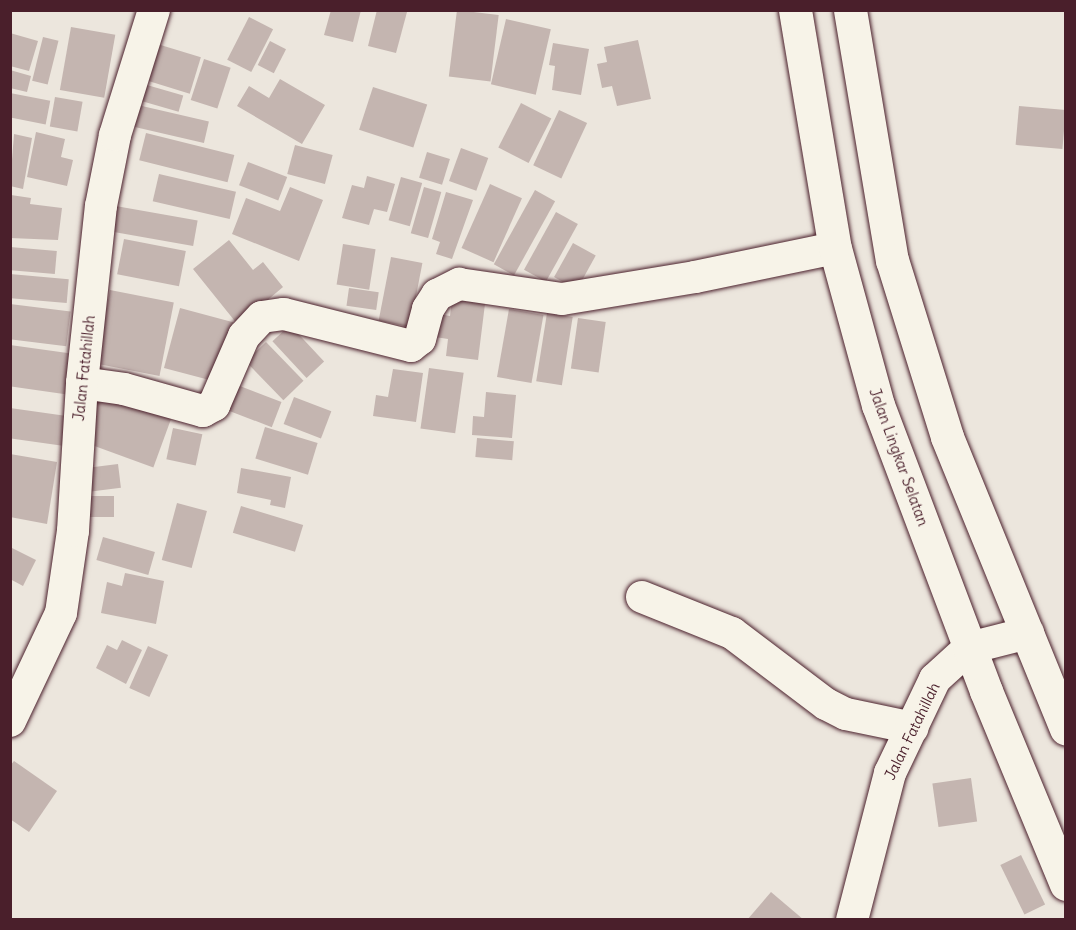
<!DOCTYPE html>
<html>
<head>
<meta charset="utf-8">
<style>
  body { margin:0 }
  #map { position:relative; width:1076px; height:930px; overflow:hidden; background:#ece6dd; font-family:Delius,sans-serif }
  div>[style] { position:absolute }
  .building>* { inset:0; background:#c4b5b0; transform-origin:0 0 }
  .roads { filter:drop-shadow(0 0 2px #4a1f2b) drop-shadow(0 0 2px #4a1f2b) }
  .minor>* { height:32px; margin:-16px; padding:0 16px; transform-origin:16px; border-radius:16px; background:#f7f3e8 }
  .highway>* { height:33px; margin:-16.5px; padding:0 16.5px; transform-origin:16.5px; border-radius:16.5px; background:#f7f3e8 }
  span { translate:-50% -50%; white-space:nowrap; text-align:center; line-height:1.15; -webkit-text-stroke:4.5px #f7f3e8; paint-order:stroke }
  .street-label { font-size:15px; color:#4a1f2b }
  .frame { position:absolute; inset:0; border:12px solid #4a1f2b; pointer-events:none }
</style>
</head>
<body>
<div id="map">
  <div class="building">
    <div style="clip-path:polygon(331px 10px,361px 10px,353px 42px,324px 35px)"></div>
    <div style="clip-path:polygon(377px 10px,407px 12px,396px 53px,368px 46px)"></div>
    <div style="left:457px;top:10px;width:42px;height:67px;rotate:7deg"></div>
    <div style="left:249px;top:17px;width:27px;height:48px;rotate:27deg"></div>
    <div style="left:506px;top:19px;width:46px;height:67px;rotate:13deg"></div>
    <div style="left:71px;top:27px;width:45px;height:64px;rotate:10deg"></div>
    <div style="clip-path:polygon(10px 33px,38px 41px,29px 71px,10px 66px)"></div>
    <div style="left:43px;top:37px;width:16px;height:45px;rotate:14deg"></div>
    <div style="clip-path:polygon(638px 40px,651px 99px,617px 106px,612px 86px,602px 88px,597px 64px,607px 62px,604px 47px)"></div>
    <div style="left:270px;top:41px;width:18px;height:27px;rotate:27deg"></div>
    <div style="left:154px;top:43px;width:49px;height:38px;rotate:17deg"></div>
    <div style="clip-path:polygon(553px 43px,589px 49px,581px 95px,552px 90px,555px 66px,549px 65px)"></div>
    <div style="left:204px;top:59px;width:28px;height:43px;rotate:18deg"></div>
    <div style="clip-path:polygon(10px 70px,31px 76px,27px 92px,10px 88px)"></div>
    <div style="clip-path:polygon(280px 79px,325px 105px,302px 144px,237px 106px,249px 86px,269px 98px)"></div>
    <div style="left:140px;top:83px;width:45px;height:17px;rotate:16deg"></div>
    <div style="left:373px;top:87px;width:57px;height:45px;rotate:18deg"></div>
    <div style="left:10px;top:93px;width:41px;height:24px;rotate:11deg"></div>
    <div style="left:55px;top:97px;width:28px;height:30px;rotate:10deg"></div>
    <div style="left:129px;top:103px;width:82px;height:22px;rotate:13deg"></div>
    <div style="left:521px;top:103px;width:34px;height:50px;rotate:27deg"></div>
    <div style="left:1019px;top:106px;width:47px;height:39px;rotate:5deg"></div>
    <div style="left:559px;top:110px;width:31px;height:61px;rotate:25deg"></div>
    <div style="clip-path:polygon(36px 132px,65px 139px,61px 157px,73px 160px,67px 186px,27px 177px)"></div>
    <div style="left:146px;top:133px;width:91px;height:28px;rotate:14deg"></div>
    <div style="clip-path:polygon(14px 134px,32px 138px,23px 189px,10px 186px)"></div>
    <div style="left:295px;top:145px;width:39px;height:30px;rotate:15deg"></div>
    <div style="left:461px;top:148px;width:29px;height:35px;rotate:20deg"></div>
    <div style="left:427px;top:152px;width:24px;height:27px;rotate:17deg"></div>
    <div style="left:248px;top:162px;width:42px;height:25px;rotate:21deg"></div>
    <div style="left:159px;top:174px;width:79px;height:28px;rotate:13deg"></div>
    <div style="clip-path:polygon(367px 176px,395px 184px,387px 212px,374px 209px,369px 225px,342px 218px,352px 185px,364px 188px)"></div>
    <div style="left:401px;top:177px;width:22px;height:45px;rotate:16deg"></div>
    <div style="left:490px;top:184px;width:35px;height:70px;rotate:24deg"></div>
    <div style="clip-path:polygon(290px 187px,323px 200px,299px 261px,232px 234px,246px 198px,280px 211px)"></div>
    <div style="left:424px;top:187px;width:18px;height:48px;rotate:16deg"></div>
    <div style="left:535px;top:190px;width:23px;height:85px;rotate:29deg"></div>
    <div style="clip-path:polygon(446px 192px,473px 200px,452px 259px,436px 254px,440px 242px,432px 239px)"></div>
    <div style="clip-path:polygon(11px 195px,31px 198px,30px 204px,62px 208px,58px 240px,10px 238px)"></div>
    <div style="left:110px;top:205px;width:89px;height:26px;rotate:10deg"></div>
    <div style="left:556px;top:212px;width:25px;height:66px;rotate:29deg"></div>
    <div style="left:124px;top:239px;width:63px;height:36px;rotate:11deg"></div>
    <div style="clip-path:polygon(229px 240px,253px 270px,263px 262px,283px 287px,238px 325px,193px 269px)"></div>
    <div style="left:573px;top:243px;width:26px;height:39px;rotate:29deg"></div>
    <div style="left:343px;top:244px;width:33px;height:41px;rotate:9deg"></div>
    <div style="left:10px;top:247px;width:47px;height:23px;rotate:5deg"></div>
    <div style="left:391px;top:257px;width:32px;height:65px;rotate:11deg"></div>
    <div style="left:10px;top:274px;width:59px;height:24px;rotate:5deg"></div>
    <div style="left:349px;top:288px;width:30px;height:18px;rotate:8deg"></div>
    <div style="left:110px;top:290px;width:65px;height:75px;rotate:11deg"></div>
    <div style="clip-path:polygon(453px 292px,486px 296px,478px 360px,446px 356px,448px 339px,435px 337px,438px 314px,450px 316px)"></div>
    <div style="left:10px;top:304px;width:61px;height:35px;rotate:7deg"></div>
    <div style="left:180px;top:308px;width:55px;height:62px;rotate:15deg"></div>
    <div style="left:509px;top:309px;width:35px;height:69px;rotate:10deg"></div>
    <div style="left:547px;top:313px;width:26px;height:69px;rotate:9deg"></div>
    <div style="left:578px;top:318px;width:28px;height:51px;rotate:8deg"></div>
    <div style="left:290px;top:325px;width:50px;height:24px;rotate:47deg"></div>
    <div style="left:266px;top:342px;width:54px;height:28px;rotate:46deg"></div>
    <div style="left:10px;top:345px;width:67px;height:41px;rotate:8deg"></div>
    <div style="left:429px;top:368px;width:35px;height:61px;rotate:8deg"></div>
    <div style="clip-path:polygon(393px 369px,423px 373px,416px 422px,373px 416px,376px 395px,388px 397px)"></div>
    <div style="left:232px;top:383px;width:53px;height:27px;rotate:21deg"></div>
    <div style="left:101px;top:392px;width:75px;height:53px;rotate:20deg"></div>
    <div style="clip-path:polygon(486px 392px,516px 395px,512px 438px,472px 435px,473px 416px,484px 417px)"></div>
    <div style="left:294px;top:397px;width:40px;height:29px;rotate:21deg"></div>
    <div style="left:10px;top:408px;width:59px;height:30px;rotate:8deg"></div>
    <div style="left:265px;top:427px;width:55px;height:33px;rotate:17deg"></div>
    <div style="left:173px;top:428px;width:30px;height:32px;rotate:12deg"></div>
    <div style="left:477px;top:438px;width:37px;height:19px;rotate:5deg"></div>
    <div style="clip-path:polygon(10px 454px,57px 462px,47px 524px,10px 517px)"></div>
    <div style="left:118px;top:464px;width:24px;height:30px;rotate:83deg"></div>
    <div style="clip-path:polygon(241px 468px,291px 477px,285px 508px,270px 505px,271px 500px,237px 493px)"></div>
    <div style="left:85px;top:496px;width:29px;height:21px"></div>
    <div style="left:177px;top:503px;width:31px;height:59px;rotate:15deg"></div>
    <div style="left:241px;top:506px;width:65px;height:28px;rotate:17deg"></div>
    <div style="left:103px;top:537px;width:54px;height:24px;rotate:16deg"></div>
    <div style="clip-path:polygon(10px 547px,36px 560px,23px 586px,10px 579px)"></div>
    <div style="clip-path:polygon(125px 573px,164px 581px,156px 624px,101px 613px,107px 582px,122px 586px)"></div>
    <div style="clip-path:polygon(122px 640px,142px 650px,126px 684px,96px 668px,107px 645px,117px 650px)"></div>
    <div style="left:148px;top:646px;width:22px;height:46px;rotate:24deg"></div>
    <div style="clip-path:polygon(14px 761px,57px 791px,29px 832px,10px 819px,10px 766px)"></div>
    <div style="left:971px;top:778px;width:44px;height:39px;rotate:82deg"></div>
    <div style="left:1021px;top:855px;width:55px;height:23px;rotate:64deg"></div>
    <div style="clip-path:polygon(771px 892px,804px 920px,747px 920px)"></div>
  </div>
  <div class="roads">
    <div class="minor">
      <div style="left:82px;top:383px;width:42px;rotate:8.1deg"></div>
      <div style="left:124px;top:389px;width:82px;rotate:15.6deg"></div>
      <div style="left:203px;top:411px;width:13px;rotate:-29deg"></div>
      <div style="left:214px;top:405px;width:75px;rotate:-66.5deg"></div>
      <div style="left:244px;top:336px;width:26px;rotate:-47deg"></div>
      <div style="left:262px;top:317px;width:22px;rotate:-8deg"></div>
      <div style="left:284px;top:314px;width:131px;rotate:14.1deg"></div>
      <div style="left:411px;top:346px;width:11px;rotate:-38deg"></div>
      <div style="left:420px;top:339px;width:31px;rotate:-75deg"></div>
      <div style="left:428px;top:309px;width:17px;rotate:-57deg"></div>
      <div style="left:437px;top:295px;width:25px;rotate:-27deg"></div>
      <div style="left:459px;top:284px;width:104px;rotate:8.3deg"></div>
      <div style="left:562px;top:299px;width:135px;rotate:-9.4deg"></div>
      <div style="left:695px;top:277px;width:143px;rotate:-11.7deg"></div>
      <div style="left:642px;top:597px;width:97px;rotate:21.8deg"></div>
      <div style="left:732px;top:633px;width:118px;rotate:37.1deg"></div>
      <div style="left:826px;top:704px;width:22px;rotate:27deg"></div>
      <div style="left:846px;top:714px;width:68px;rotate:11.8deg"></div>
      <div style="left:10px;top:721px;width:119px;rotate:-64.7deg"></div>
      <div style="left:61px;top:613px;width:83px;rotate:-81.7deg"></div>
      <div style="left:73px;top:531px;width:148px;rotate:-86.5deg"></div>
      <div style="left:82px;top:383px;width:178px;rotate:-83.9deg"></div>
      <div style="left:101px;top:206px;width:72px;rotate:-78.8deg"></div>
      <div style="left:115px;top:135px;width:131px;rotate:-72.7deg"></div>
      <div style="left:852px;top:920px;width:152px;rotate:-75.5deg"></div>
      <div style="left:890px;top:773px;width:104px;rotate:-64.4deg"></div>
      <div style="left:935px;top:679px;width:46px;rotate:-42.4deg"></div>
      <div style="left:969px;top:648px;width:61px;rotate:-14.3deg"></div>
    </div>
    <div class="highway">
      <div style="left:795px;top:10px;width:241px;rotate:80.5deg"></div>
      <div style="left:835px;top:248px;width:163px;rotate:74.7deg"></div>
      <div style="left:878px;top:405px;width:306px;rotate:69.3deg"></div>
      <div style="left:986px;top:691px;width:209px;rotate:67.5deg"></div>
      <div style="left:850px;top:10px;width:254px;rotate:80.5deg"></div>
      <div style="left:892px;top:260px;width:185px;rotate:72.7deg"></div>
      <div style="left:947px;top:437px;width:315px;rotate:67.8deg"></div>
    </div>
  </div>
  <div class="street-label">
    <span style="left:84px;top:368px;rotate:-84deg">Jalan Fatahillah</span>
    <span style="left:899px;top:457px;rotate:70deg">Jalan Lingkar Selatan</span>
    <span style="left:912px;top:731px;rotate:-64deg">Jalan Fatahillah</span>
  </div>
  <div class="frame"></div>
</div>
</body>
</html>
